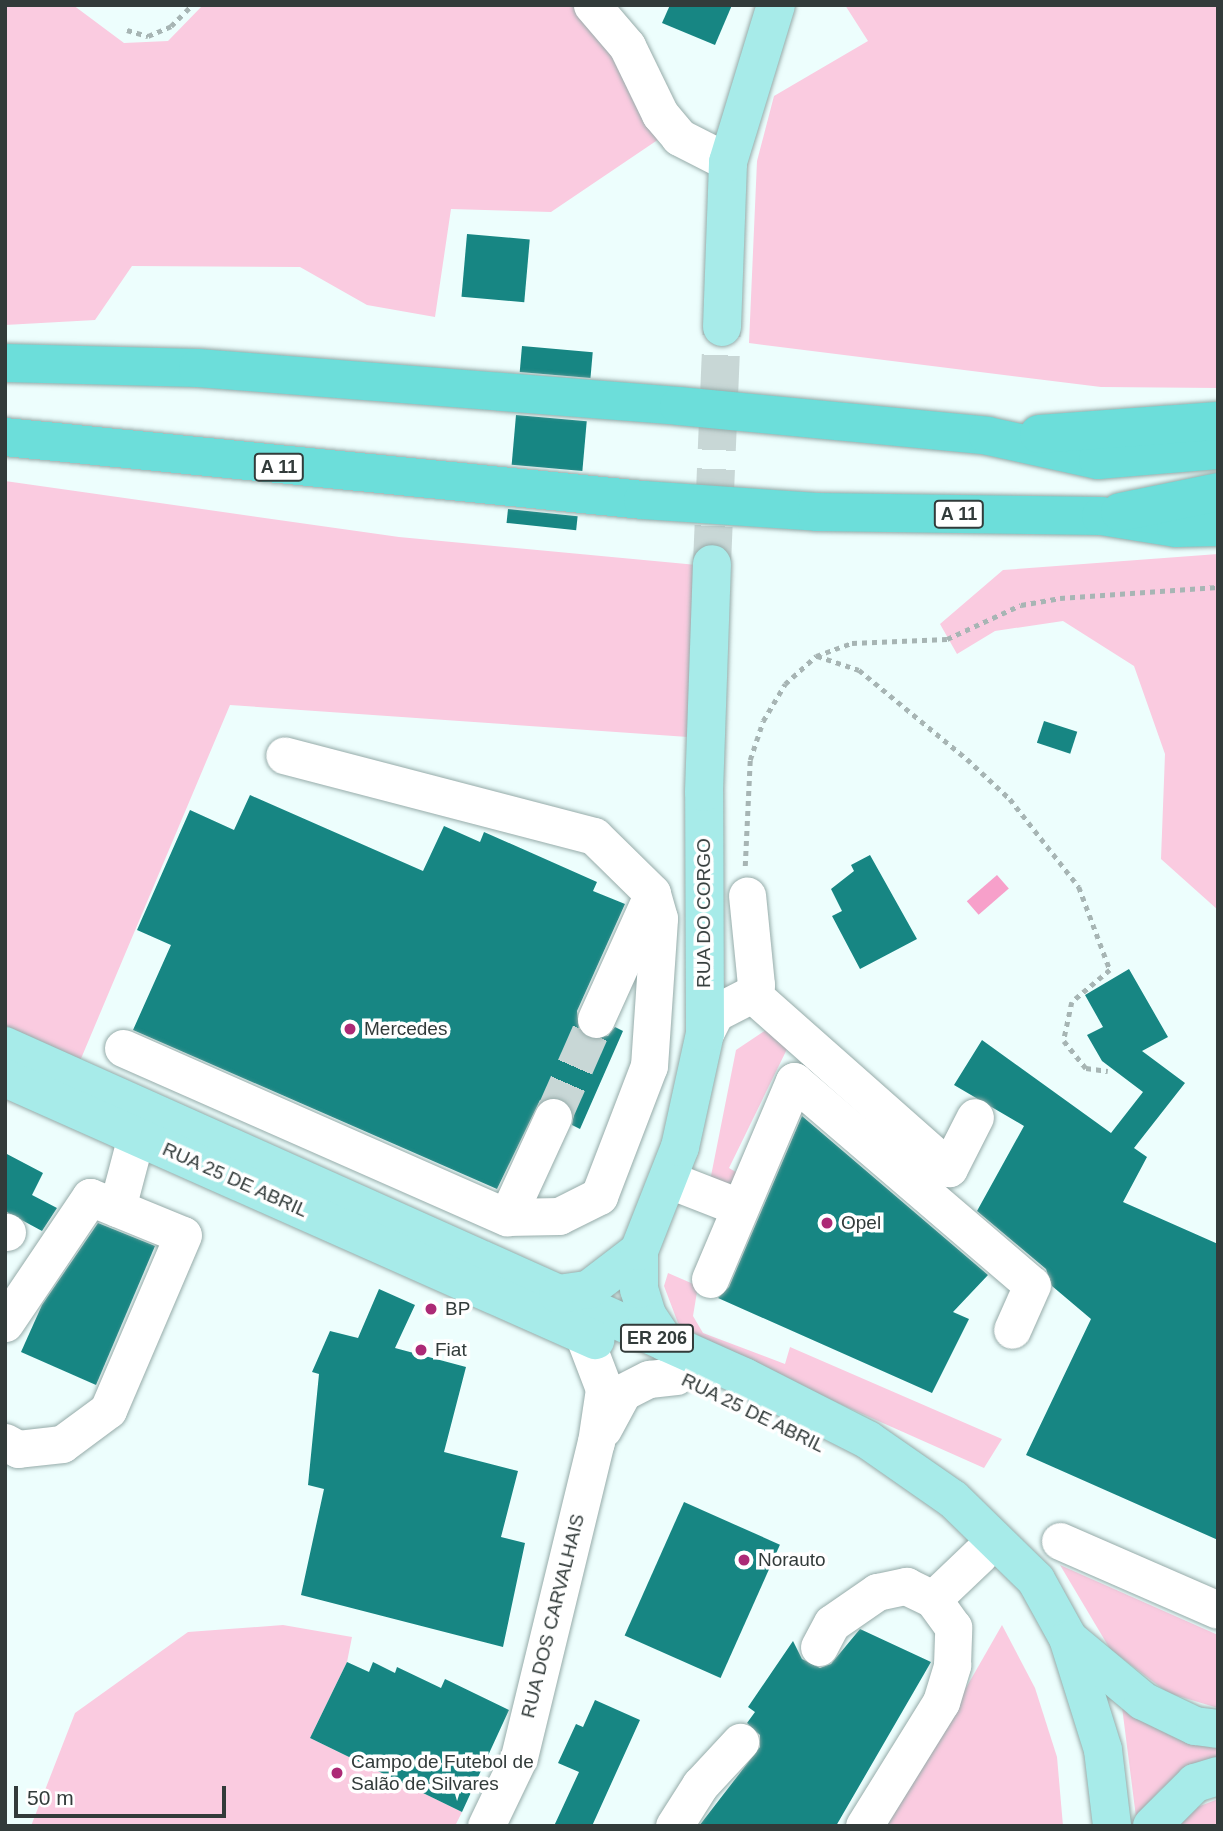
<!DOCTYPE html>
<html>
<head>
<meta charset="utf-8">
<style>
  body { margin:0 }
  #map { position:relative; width:1223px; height:1831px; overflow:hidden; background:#edfefd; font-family:Arial,sans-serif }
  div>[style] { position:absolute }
  .green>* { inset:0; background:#facbe0 }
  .water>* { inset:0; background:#f7a0ca; transform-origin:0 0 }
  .building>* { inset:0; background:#178683; transform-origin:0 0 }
  .minor-tunnel>* { height:37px; margin-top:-18.5px; transform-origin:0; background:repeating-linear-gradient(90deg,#c8d7d6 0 37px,transparent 0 55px) }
  .major-tunnel>* { height:38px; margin-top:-19px; transform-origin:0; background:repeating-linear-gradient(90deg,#c8d7d6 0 38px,transparent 0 57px) }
  .path>* { height:4.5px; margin-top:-2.25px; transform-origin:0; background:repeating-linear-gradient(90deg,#a7b5b4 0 5px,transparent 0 10px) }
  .roads { filter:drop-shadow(0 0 2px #96aba9) drop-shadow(0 0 2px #96aba9) }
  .minor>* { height:37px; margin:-18.5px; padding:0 18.5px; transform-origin:18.5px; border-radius:18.5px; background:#fff }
  .major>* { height:38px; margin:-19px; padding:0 19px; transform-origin:19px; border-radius:19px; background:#a7ebe9 }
  .highway>* { height:38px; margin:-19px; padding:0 19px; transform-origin:19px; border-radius:19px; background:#6cdeda }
  .dots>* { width:19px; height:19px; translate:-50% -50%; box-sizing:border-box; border:4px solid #fff; border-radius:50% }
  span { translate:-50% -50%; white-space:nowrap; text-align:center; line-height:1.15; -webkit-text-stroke:7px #fff; paint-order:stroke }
  .shield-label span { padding:2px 5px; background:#fff; border:2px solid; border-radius:5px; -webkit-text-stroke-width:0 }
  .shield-label { font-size:18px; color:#323b3a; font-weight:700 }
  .street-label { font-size:19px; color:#323b3a }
  .poi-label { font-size:19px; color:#323b3a }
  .left { translate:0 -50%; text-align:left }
  .frame { position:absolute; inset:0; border:7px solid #323b3a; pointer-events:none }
  .scale { position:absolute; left:14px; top:1786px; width:212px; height:32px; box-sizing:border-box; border:4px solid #323b3a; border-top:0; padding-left:9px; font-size:21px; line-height:24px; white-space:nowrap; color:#323b3a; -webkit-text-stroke:5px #fff; paint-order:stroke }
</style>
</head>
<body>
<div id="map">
  <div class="green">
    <div style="clip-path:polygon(5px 5px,73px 5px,124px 43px,168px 41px,203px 5px,575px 5px,616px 47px,662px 137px,551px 212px,451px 209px,435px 317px,367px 305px,300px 267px,132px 266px,95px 320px,5px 325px)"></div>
    <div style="clip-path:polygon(845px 5px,1218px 5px,1218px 388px,1101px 387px,749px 343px,757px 161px,774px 96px,868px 41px)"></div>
    <div style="clip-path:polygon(5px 481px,399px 537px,697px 565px,688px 737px,230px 705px,80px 1061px,5px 1025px)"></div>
    <div style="clip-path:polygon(1218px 554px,1218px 910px,1161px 859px,1165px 754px,1134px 666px,1063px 621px,995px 631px,957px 654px,940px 624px,1003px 570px)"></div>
    <div style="clip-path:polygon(766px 1030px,788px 1047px,729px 1168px,746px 1178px,737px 1186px,710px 1181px,736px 1050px)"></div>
    <div style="clip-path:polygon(668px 1273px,698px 1286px,693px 1316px,703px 1333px,785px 1364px,790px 1347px,1002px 1439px,984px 1468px,732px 1356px,678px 1323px,664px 1286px)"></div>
    <div style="clip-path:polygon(1060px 1565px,1218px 1635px,1218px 1708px,1168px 1693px,1110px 1649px)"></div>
    <div style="clip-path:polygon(283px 1625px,352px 1637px,347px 1662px,310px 1738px,462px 1812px,455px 1826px,31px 1826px,75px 1713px,188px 1632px)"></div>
    <div style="clip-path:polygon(1002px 1625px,1035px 1688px,1057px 1757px,1063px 1826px,887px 1826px)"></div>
    <div style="clip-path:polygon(1122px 1707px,1186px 1741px,1218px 1749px,1218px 1757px,1161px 1789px,1136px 1817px)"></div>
    <div style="clip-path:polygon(1218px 1799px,1218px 1826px,1179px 1826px,1195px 1808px)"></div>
  </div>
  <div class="water">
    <div style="left:997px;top:875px;width:18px;height:40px;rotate:49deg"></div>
  </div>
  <div class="building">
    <div style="clip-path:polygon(670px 5px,732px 5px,715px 45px,662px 23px)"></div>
    <div style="left:467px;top:234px;width:63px;height:63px;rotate:5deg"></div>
    <div style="left:522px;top:346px;width:71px;height:26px;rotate:5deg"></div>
    <div style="left:516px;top:415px;width:71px;height:50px;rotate:5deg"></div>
    <div style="left:508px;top:509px;width:70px;height:14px;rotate:6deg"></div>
    <div style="left:1044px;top:721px;width:35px;height:23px;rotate:18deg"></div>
    <div style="clip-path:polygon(250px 795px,423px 871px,444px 826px,480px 842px,484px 832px,597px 882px,593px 891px,625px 904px,577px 1011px,579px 1031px,588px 1038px,608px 1036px,615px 1027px,623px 1031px,580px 1129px,572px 1125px,574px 1114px,562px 1098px,540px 1100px,497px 1189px,133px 1030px,171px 945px,137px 930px,190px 810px,234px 830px)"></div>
    <div style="clip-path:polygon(870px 855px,917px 939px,860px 969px,832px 916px,842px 911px,831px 889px,854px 871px,851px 865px)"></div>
    <div style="clip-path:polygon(1129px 969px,1168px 1037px,1142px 1051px,1185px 1083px,1134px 1148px,1147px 1157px,1123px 1202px,1218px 1244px,1218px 1540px,1026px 1455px,1091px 1319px,1052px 1286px,1046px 1269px,977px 1211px,1024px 1126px,954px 1085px,982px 1040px,1111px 1133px,1143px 1092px,1102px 1061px,1087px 1035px,1103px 1027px,1085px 995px)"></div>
    <div style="clip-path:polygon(802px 1116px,988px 1275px,953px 1312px,969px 1319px,932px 1393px,718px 1298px,729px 1287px)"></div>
    <div style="clip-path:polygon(5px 1153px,43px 1173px,32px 1195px,57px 1208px,42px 1231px,5px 1211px)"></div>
    <div style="clip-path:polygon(98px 1223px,155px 1246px,96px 1385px,21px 1352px,42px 1305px)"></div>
    <div style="clip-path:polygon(379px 1289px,415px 1305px,395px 1348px,466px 1367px,444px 1452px,518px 1471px,501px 1537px,525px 1543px,503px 1647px,301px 1595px,324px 1489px,308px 1485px,319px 1374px,312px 1372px,330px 1331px,358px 1338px)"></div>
    <div style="left:684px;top:1502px;width:105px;height:146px;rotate:24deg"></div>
    <div style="clip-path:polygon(860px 1629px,931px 1662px,836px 1826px,699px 1826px,760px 1747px,760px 1735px,747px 1723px,755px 1712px,748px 1707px,793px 1641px,802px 1659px,820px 1668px,831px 1664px)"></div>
    <div style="clip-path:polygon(347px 1662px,369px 1672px,373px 1662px,395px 1673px,397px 1667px,441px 1688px,445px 1679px,509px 1710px,462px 1812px,310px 1738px)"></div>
    <div style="clip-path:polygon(595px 1700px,640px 1720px,592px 1826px,554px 1826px,579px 1772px,558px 1763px,576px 1724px,583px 1727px)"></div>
  </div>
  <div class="minor-tunnel">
    <div style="left:553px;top:1117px;width:107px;rotate:-66.3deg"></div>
  </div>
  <div class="major-tunnel">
    <div style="left:712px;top:564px;width:237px;rotate:-87.6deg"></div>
  </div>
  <div class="path">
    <div style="left:127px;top:30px;width:22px;rotate:16deg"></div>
    <div style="left:148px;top:36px;width:25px;rotate:-23deg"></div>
    <div style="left:171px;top:26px;width:30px;rotate:-45deg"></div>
    <div style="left:817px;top:656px;width:44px;rotate:18.4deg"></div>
    <div style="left:859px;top:670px;width:140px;rotate:39.5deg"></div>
    <div style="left:967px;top:759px;width:59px;rotate:42.9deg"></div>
    <div style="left:1010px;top:799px;width:112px;rotate:51.9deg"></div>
    <div style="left:1079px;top:887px;width:89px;rotate:69.5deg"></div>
    <div style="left:1110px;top:970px;width:50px;rotate:139.9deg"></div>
    <div style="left:1072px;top:1002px;width:40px;rotate:102deg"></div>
    <div style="left:1064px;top:1041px;width:35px;rotate:51deg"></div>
    <div style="left:1086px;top:1068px;width:22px;rotate:8deg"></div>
    <div style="left:745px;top:866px;width:106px;rotate:-87.3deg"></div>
    <div style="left:750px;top:760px;width:41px;rotate:-71.6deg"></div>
    <div style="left:763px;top:721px;width:43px;rotate:-59.3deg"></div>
    <div style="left:785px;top:684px;width:42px;rotate:-42.1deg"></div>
    <div style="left:816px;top:656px;width:38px;rotate:-20deg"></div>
    <div style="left:852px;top:643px;width:95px;rotate:-2.4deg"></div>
    <div style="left:947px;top:639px;width:81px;rotate:-24.7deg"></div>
    <div style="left:1021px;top:605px;width:40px;rotate:-10deg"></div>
    <div style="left:1060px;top:598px;width:158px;rotate:-4deg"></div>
  </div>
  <div class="roads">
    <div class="minor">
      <div style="left:592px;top:5px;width:54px;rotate:49.5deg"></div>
      <div style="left:627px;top:46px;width:76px;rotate:64.1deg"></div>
      <div style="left:660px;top:114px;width:30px;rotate:50deg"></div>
      <div style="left:679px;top:137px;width:55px;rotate:27deg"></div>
      <div style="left:752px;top:994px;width:263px;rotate:41.5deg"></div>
      <div style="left:949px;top:1168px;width:57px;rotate:-63deg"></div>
      <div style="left:596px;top:1019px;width:136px;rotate:-65.7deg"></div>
      <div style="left:705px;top:1033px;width:22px;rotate:-63deg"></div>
      <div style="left:715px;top:1013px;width:42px;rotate:-27.2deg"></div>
      <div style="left:752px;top:994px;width:10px;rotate:-66deg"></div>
      <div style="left:756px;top:985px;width:90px;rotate:-95.7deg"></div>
      <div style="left:123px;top:1048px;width:420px;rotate:23.8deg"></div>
      <div style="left:507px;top:1217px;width:52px;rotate:-1.1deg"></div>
      <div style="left:559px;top:1216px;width:45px;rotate:-26.6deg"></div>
      <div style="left:599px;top:1196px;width:139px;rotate:-69deg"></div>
      <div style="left:649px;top:1066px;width:148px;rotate:-86.1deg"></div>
      <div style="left:659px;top:918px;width:26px;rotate:-106deg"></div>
      <div style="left:652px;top:893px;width:81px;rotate:-135.5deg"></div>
      <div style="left:594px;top:836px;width:320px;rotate:-165.4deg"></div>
      <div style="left:667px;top:1179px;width:77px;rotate:21.3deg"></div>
      <div style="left:117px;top:1208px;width:74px;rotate:-75.2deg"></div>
      <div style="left:507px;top:1217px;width:110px;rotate:-65.3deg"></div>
      <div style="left:5px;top:1232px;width:2px"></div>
      <div style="left:710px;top:1279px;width:215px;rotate:-67deg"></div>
      <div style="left:794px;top:1081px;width:313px;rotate:40.6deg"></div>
      <div style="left:1032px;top:1285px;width:49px;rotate:114deg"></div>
      <div style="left:5px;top:1323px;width:152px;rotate:-56deg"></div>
      <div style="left:90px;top:1197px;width:100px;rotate:22.2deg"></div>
      <div style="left:183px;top:1235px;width:190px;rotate:113.2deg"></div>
      <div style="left:108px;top:1410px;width:57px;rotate:143.5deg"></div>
      <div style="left:62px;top:1444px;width:44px;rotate:173.5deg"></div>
      <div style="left:18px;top:1449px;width:15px;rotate:-152deg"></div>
      <div style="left:603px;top:1429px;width:42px;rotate:-61.6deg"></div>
      <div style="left:623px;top:1392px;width:29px;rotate:-27deg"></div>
      <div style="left:649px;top:1379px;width:27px;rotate:-6deg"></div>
      <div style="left:1060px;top:1541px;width:172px;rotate:23.6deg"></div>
      <div style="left:819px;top:1647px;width:27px;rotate:-62deg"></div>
      <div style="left:832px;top:1623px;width:55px;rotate:-34.6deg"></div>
      <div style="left:877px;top:1592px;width:30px;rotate:-12deg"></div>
      <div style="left:906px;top:1586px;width:30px;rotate:26deg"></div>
      <div style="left:933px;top:1599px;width:64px;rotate:-43.7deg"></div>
      <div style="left:486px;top:1826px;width:76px;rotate:-64.4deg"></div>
      <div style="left:519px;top:1757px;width:324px;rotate:-76.3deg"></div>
      <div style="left:596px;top:1442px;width:54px;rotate:-81.4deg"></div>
      <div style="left:604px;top:1389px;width:59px;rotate:-110.9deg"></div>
      <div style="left:674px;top:1826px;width:49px;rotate:-57.6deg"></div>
      <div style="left:700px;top:1785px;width:59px;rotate:-47.1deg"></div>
      <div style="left:864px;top:1826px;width:146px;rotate:-58.2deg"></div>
      <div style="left:941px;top:1702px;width:39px;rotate:-73deg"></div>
      <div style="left:952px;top:1665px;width:38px;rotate:-88deg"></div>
      <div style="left:953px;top:1627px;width:34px;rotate:-126deg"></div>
    </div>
    <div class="major">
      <div style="left:722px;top:327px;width:165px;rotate:-87.9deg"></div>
      <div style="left:728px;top:162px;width:164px;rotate:-73deg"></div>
      <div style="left:5px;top:1046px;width:810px;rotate:24.13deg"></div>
      <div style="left:744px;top:1377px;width:139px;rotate:26.9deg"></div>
      <div style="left:868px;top:1440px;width:103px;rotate:34.8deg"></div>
      <div style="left:953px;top:1499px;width:116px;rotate:44.3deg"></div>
      <div style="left:1036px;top:1580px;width:66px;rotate:61.1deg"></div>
      <div style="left:1068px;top:1638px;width:117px;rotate:72.6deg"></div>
      <div style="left:1103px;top:1750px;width:77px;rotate:83.2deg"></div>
      <div style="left:5px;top:1078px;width:646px;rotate:23.94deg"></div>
      <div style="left:558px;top:1294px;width:30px;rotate:-8deg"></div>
      <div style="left:588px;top:1290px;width:64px;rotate:-37.4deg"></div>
      <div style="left:665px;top:1342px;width:32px;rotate:-124deg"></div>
      <div style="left:647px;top:1315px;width:27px;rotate:-107deg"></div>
      <div style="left:639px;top:1289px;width:38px;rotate:-90deg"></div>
      <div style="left:639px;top:1251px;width:112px;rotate:-68.5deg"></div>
      <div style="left:680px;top:1147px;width:117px;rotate:-77.6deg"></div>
      <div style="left:705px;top:1033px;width:241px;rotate:-90.2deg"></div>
      <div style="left:704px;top:792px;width:228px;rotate:-88deg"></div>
      <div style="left:1070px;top:1640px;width:95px;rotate:39.9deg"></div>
      <div style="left:1143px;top:1701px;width:58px;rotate:25.7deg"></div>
      <div style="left:1195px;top:1726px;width:23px;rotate:7deg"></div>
      <div style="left:1152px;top:1826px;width:61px;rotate:-45deg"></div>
      <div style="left:1195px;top:1783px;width:24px;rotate:-17deg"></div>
    </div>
    <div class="highway">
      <div style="left:5px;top:363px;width:193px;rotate:1.5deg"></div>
      <div style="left:198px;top:368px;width:482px;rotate:4.5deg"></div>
      <div style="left:679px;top:406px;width:310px;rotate:5.5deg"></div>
      <div style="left:988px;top:436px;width:113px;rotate:12.3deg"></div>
      <div style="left:1098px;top:460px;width:120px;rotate:-4.8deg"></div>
      <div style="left:1039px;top:434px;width:179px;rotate:-4.2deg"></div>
      <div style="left:5px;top:437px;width:641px;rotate:5.64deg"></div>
      <div style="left:643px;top:500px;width:174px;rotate:3.9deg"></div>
      <div style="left:817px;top:512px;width:284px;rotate:0.8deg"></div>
      <div style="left:1101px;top:516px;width:76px;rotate:9.1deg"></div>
      <div style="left:1176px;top:528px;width:42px;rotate:-1.4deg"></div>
      <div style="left:1120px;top:512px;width:100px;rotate:-11.5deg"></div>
    </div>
  </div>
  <div class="dots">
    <div style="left:350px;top:1029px;background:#ac2a76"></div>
    <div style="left:827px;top:1223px;background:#ac2a76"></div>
    <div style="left:431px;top:1309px;background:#ac2a76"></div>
    <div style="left:421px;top:1350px;background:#ac2a76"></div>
    <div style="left:744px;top:1560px;background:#ac2a76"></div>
    <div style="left:337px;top:1773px;background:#ac2a76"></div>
  </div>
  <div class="shield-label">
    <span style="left:279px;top:467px">A 11</span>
    <span style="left:959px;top:514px">A 11</span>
    <span style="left:657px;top:1338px">ER 206</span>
  </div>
  <div class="street-label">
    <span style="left:704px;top:913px;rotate:-90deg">RUA DO CORGO</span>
    <span style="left:235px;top:1180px;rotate:24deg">RUA 25 DE ABRIL</span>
    <span style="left:753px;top:1413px;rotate:26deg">RUA 25 DE ABRIL</span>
    <span style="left:553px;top:1616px;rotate:-76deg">RUA DOS CARVALHAIS</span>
  </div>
  <div class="poi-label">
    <span class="left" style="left:364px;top:1029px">Mercedes</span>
    <span class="left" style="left:841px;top:1223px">Opel</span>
    <span class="left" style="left:445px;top:1309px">BP</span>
    <span class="left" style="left:435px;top:1350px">Fiat</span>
    <span class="left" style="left:758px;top:1560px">Norauto</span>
    <span class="left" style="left:351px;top:1773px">Campo de Futebol de<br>Salão de Silvares</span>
  </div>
  <div class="frame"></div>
  <div class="scale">50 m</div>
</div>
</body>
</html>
